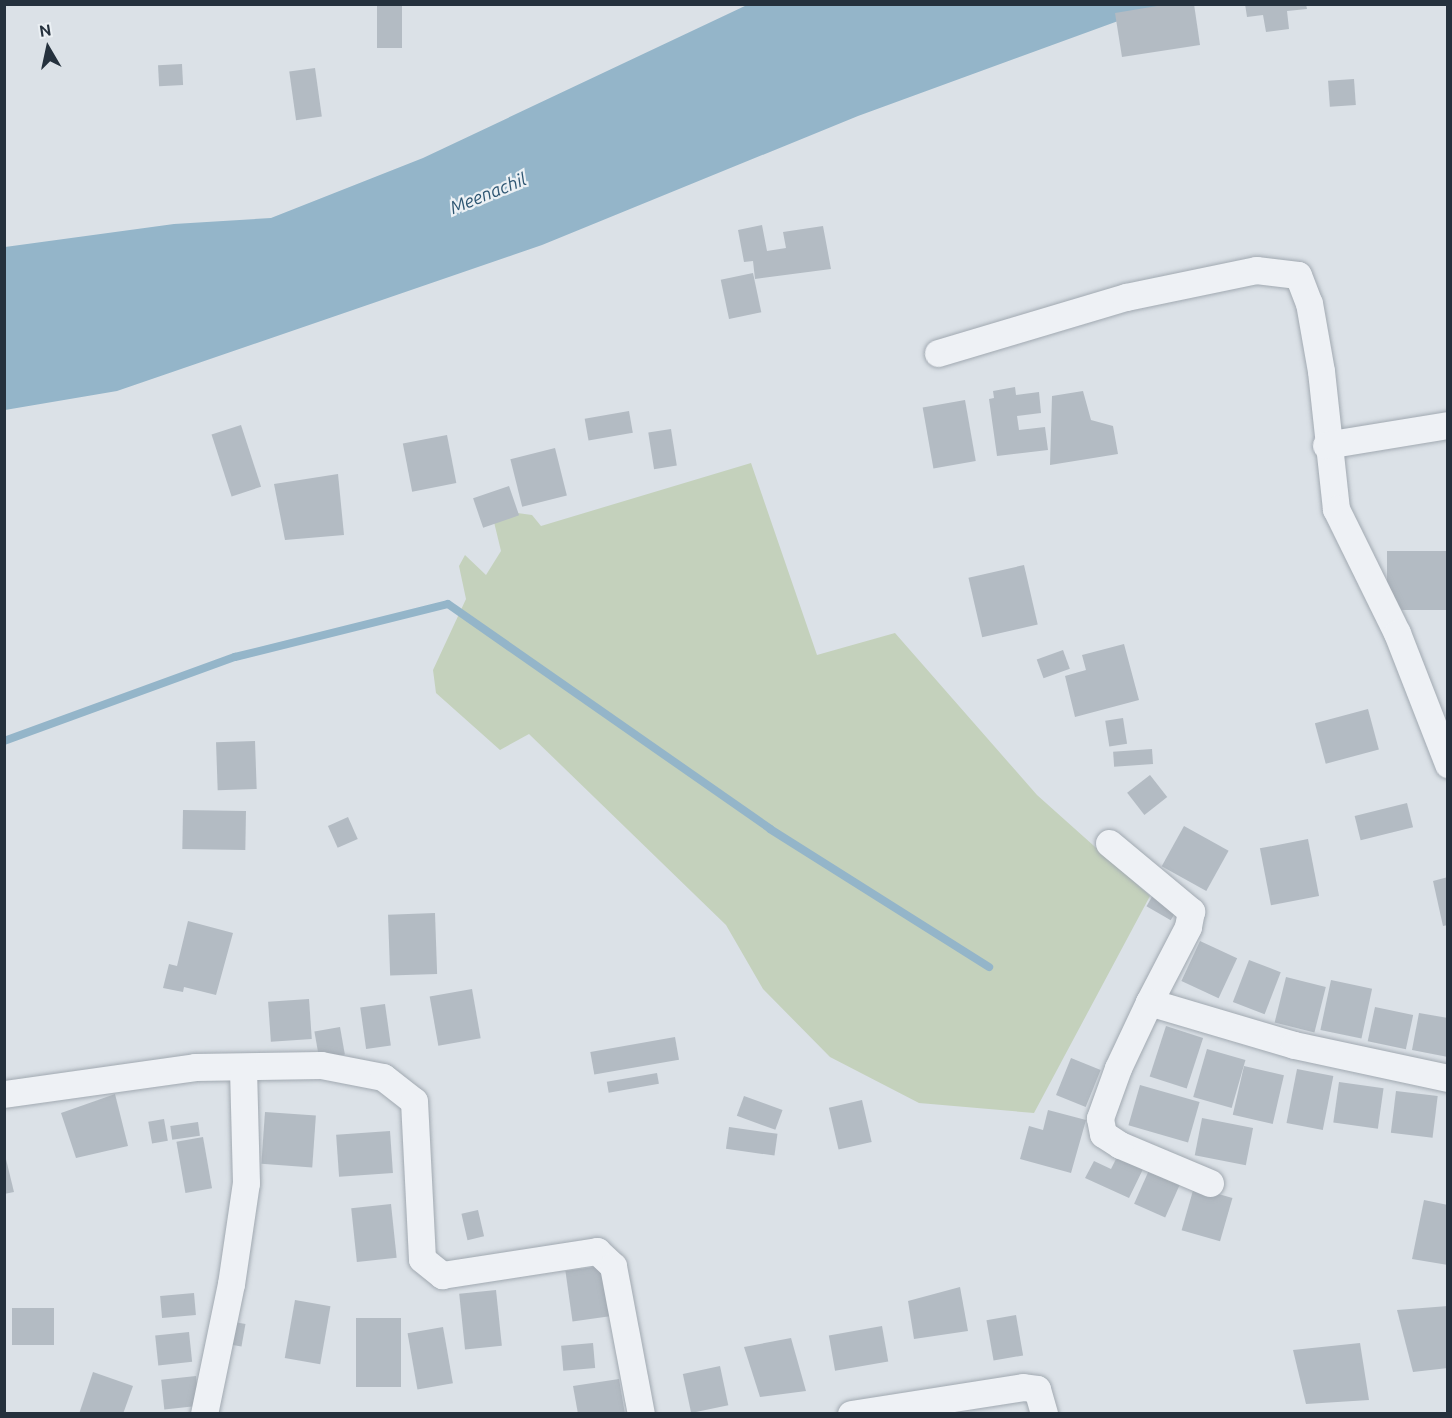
<!DOCTYPE html>
<html>
<head>
<meta charset="utf-8">
<style>
  body { margin:0 }
  #map { position:relative; width:1452px; height:1418px; overflow:hidden; background:#dbe1e7; font-family:Ubuntu,sans-serif }
  div>[style] { position:absolute }
  .green>* { inset:0; background:#c4d1bc }
  .water>* { inset:0; background:#94b5c9 }
  .stream>* { height:8px; margin:-4px; padding:0 4px; transform-origin:4px; border-radius:4px; background:#94b5c9 }
  .building>* { inset:0; background:#b3bbc3; transform-origin:0 0 }
  .roads { filter:drop-shadow(0 0 2px #a1a9b1) drop-shadow(0 0 2px #a1a9b1) }
  .street>* { height:27px; margin:-13.5px; padding:0 13.5px; transform-origin:13.5px; border-radius:13.5px; background:#eef1f5 }
  span { translate:-50% -50%; white-space:nowrap; text-align:center; line-height:1.15; -webkit-text-stroke:4.5px #ebf0f4; paint-order:stroke }
  .water-label { font-size:18px; color:#2e5672; font-style:italic }
  .frame { position:absolute; inset:0; border:6px solid #25313d; pointer-events:none }
  .north { position:absolute; left:18px; top:18px; width:60px; height:60px; -webkit-text-stroke:4px #ebf0f4; paint-order:stroke; rotate:351deg; font-size:16px; font-weight:700; line-height:24px; text-align:center; color:#25313d }
  .north::after { content:''; display:block; margin:auto; width:21px; height:27px; background:#25313d; clip-path:polygon(50% 0,100% 100%,50% 72%,0 100%) }
</style>
</head>
<body>
<div id="map">
  <div class="green">
    <div style="clip-path:polygon(751px 463px,817px 655px,895px 633px,1037px 795px,1150px 896px,1034px 1113px,919px 1103px,830px 1057px,763px 989px,726px 925px,529px 734px,500px 750px,436px 693px,433px 670px,466px 599px,459px 566px,465px 555px,486px 575px,501px 551px,494px 522px,510px 512px,532px 515px,541px 526px)"></div>
  </div>
  <div class="water">
    <div style="clip-path:polygon(747px 5px,1162px 5px,858px 116px,542px 245px,117px 391px,5px 410px,5px 247px,174px 224px,271px 218px,423px 158px)"></div>
  </div>
  <div class="stream">
    <div style="left:4px;top:741px;width:246px;rotate:-20deg"></div>
    <div style="left:235px;top:657px;width:219px;rotate:-14deg"></div>
    <div style="left:448px;top:604px;width:393px;rotate:34.9deg"></div>
    <div style="left:770px;top:829px;width:259px;rotate:32.2deg"></div>
  </div>
  <div class="building">
    <div style="left:377px;top:4px;width:25px;height:44px"></div>
    <div style="clip-path:polygon(1169px 4px,1194px 4px,1200px 45px,1122px 57px,1115px 13px)"></div>
    <div style="clip-path:polygon(1245px 4px,1306px 4px,1307px 9px,1287px 11px,1289px 29px,1266px 32px,1263px 15px,1247px 17px)"></div>
    <div style="left:182px;top:64px;width:21px;height:24px;rotate:87deg"></div>
    <div style="left:315px;top:68px;width:49px;height:26px;rotate:82deg"></div>
    <div style="left:1354px;top:79px;width:26px;height:26px;rotate:86deg"></div>
    <div style="clip-path:polygon(762px 225px,767px 251px,786px 248px,783px 232px,823px 226px,831px 269px,755px 279px,753px 261px,744px 262px,738px 230px)"></div>
    <div style="left:753px;top:273px;width:40px;height:33px;rotate:78deg"></div>
    <div style="clip-path:polygon(1015px 387px,1016px 395px,1039px 392px,1041px 413px,1017px 416px,1019px 430px,1045px 427px,1048px 450px,997px 456px,989px 399px,994px 398px,993px 391px)"></div>
    <div style="clip-path:polygon(1083px 391px,1091px 420px,1113px 426px,1118px 454px,1050px 465px,1052px 396px)"></div>
    <div style="left:965px;top:400px;width:62px;height:43px;rotate:80deg"></div>
    <div style="left:629px;top:411px;width:22px;height:45px;rotate:80deg"></div>
    <div style="left:241px;top:425px;width:65px;height:31px;rotate:72deg"></div>
    <div style="left:671px;top:429px;width:37px;height:23px;rotate:81deg"></div>
    <div style="left:447px;top:435px;width:49px;height:45px;rotate:79deg"></div>
    <div style="left:555px;top:448px;width:49px;height:46px;rotate:76deg"></div>
    <div style="clip-path:polygon(338px 474px,344px 535px,285px 540px,274px 484px)"></div>
    <div style="left:509px;top:486px;width:31px;height:38px;rotate:71deg"></div>
    <div style="left:1448px;top:551px;width:59px;height:61px;rotate:90deg"></div>
    <div style="left:1024px;top:565px;width:61px;height:57px;rotate:77deg"></div>
    <div style="clip-path:polygon(1124px 644px,1139px 700px,1075px 717px,1065px 676px,1086px 670px,1082px 655px)"></div>
    <div style="left:1063px;top:650px;width:20px;height:28px;rotate:70deg"></div>
    <div style="left:1368px;top:709px;width:42px;height:55px;rotate:75deg"></div>
    <div style="left:1123px;top:718px;width:26px;height:18px;rotate:81deg"></div>
    <div style="left:255px;top:741px;width:48px;height:39px;rotate:88deg"></div>
    <div style="left:1152px;top:749px;width:15px;height:39px;rotate:86deg"></div>
    <div style="left:1150px;top:775px;width:28px;height:29px;rotate:52deg"></div>
    <div style="left:1407px;top:803px;width:25px;height:54px;rotate:76deg"></div>
    <div style="left:183px;top:810px;width:63px;height:39px;rotate:1deg"></div>
    <div style="left:348px;top:817px;width:24px;height:22px;rotate:66deg"></div>
    <div style="left:1184px;top:826px;width:51px;height:46px;rotate:29deg"></div>
    <div style="left:1308px;top:839px;width:58px;height:49px;rotate:79deg"></div>
    <div style="clip-path:polygon(1448px 877px,1448px 925px,1443px 926px,1433px 881px)"></div>
    <div style="left:1157px;top:888px;width:28px;height:21px;rotate:30deg"></div>
    <div style="left:435px;top:913px;width:61px;height:47px;rotate:88deg"></div>
    <div style="clip-path:polygon(188px 921px,233px 933px,216px 995px,184px 987px,183px 992px,163px 988px,169px 964px,177px 966px)"></div>
    <div style="left:1200px;top:941px;width:41px;height:44px;rotate:25deg"></div>
    <div style="left:1249px;top:960px;width:34px;height:45px;rotate:21deg"></div>
    <div style="left:1286px;top:977px;width:41px;height:47px;rotate:14deg"></div>
    <div style="left:1331px;top:980px;width:42px;height:51px;rotate:12deg"></div>
    <div style="left:472px;top:989px;width:50px;height:43px;rotate:80deg"></div>
    <div style="left:309px;top:999px;width:40px;height:41px;rotate:86deg"></div>
    <div style="left:385px;top:1004px;width:42px;height:25px;rotate:82deg"></div>
    <div style="left:1375px;top:1007px;width:39px;height:35px;rotate:12deg"></div>
    <div style="clip-path:polygon(1419px 1013px,1448px 1018px,1448px 1057px,1412px 1050px)"></div>
    <div style="left:1166px;top:1026px;width:39px;height:53px;rotate:18deg"></div>
    <div style="left:340px;top:1027px;width:28px;height:26px;rotate:80deg"></div>
    <div style="left:675px;top:1037px;width:23px;height:86px;rotate:80deg"></div>
    <div style="left:1207px;top:1049px;width:40px;height:50px;rotate:16deg"></div>
    <div style="left:1071px;top:1058px;width:32px;height:40px;rotate:22deg"></div>
    <div style="left:1244px;top:1066px;width:41px;height:50px;rotate:13deg"></div>
    <div style="left:1297px;top:1069px;width:37px;height:55px;rotate:11deg"></div>
    <div style="left:657px;top:1073px;width:11px;height:51px;rotate:80deg"></div>
    <div style="left:1339px;top:1082px;width:45px;height:41px;rotate:8deg"></div>
    <div style="left:1140px;top:1085px;width:62px;height:42px;rotate:16deg"></div>
    <div style="left:1396px;top:1091px;width:42px;height:42px;rotate:7deg"></div>
    <div style="clip-path:polygon(115px 1094px,128px 1146px,76px 1158px,61px 1113px)"></div>
    <div style="left:744px;top:1096px;width:41px;height:21px;rotate:20deg"></div>
    <div style="left:862px;top:1100px;width:43px;height:34px;rotate:77deg"></div>
    <div style="clip-path:polygon(1048px 1110px,1086px 1120px,1071px 1173px,1020px 1159px,1029px 1126px,1043px 1130px)"></div>
    <div style="left:265px;top:1112px;width:51px;height:52px;rotate:4deg"></div>
    <div style="left:1202px;top:1118px;width:52px;height:38px;rotate:11deg"></div>
    <div style="left:164px;top:1119px;width:22px;height:16px;rotate:80deg"></div>
    <div style="left:198px;top:1122px;width:14px;height:28px;rotate:82deg"></div>
    <div style="left:729px;top:1127px;width:49px;height:22px;rotate:8deg"></div>
    <div style="left:390px;top:1131px;width:42px;height:54px;rotate:86deg"></div>
    <div style="left:203px;top:1137px;width:52px;height:27px;rotate:80deg"></div>
    <div style="clip-path:polygon(4px 1151px,14px 1192px,4px 1194px)"></div>
    <div style="clip-path:polygon(1120px 1151px,1146px 1163px,1129px 1198px,1085px 1178px,1094px 1161px,1111px 1169px)"></div>
    <div style="left:1150px;top:1168px;width:34px;height:39px;rotate:24deg"></div>
    <div style="left:1194px;top:1187px;width:40px;height:45px;rotate:16deg"></div>
    <div style="clip-path:polygon(1424px 1200px,1448px 1205px,1448px 1265px,1412px 1259px)"></div>
    <div style="left:391px;top:1204px;width:54px;height:40px;rotate:84deg"></div>
    <div style="left:478px;top:1210px;width:27px;height:17px;rotate:77deg"></div>
    <div style="left:608px;top:1265px;width:51px;height:43px;rotate:82deg"></div>
    <div style="clip-path:polygon(960px 1287px,968px 1331px,914px 1339px,908px 1301px)"></div>
    <div style="left:496px;top:1290px;width:56px;height:37px;rotate:84deg"></div>
    <div style="left:194px;top:1293px;width:22px;height:34px;rotate:85deg"></div>
    <div style="left:295px;top:1300px;width:36px;height:59px;rotate:10deg"></div>
    <div style="clip-path:polygon(1448px 1306px,1448px 1368px,1413px 1372px,1397px 1310px)"></div>
    <div style="left:12px;top:1308px;width:42px;height:37px"></div>
    <div style="left:1016px;top:1315px;width:41px;height:30px;rotate:80deg"></div>
    <div style="left:212px;top:1318px;width:34px;height:23px;rotate:10deg"></div>
    <div style="left:356px;top:1318px;width:45px;height:69px"></div>
    <div style="left:882px;top:1326px;width:36px;height:54px;rotate:80deg"></div>
    <div style="left:443px;top:1327px;width:57px;height:36px;rotate:80deg"></div>
    <div style="left:189px;top:1332px;width:30px;height:34px;rotate:84deg"></div>
    <div style="clip-path:polygon(791px 1338px,806px 1391px,760px 1397px,744px 1347px)"></div>
    <div style="left:593px;top:1343px;width:25px;height:32px;rotate:85deg"></div>
    <div style="clip-path:polygon(1360px 1343px,1369px 1400px,1306px 1404px,1293px 1350px)"></div>
    <div style="left:720px;top:1366px;width:40px;height:38px;rotate:78deg"></div>
    <div style="clip-path:polygon(93px 1372px,133px 1386px,123px 1414px,79px 1414px)"></div>
    <div style="left:196px;top:1376px;width:30px;height:35px;rotate:84deg"></div>
    <div style="clip-path:polygon(619px 1379px,625px 1414px,578px 1414px,573px 1386px)"></div>
  </div>
  <div class="roads">
    <div class="street">
      <div style="left:938px;top:353px;width:196px;rotate:-16.6deg"></div>
      <div style="left:1126px;top:297px;width:133px;rotate:-11.7deg"></div>
      <div style="left:1256px;top:270px;width:42px;rotate:6.8deg"></div>
      <div style="left:1298px;top:275px;width:30px;rotate:69deg"></div>
      <div style="left:1309px;top:303px;width:69px;rotate:80deg"></div>
      <div style="left:1321px;top:371px;width:139px;rotate:83.8deg"></div>
      <div style="left:1336px;top:509px;width:138px;rotate:63.8deg"></div>
      <div style="left:1397px;top:633px;width:141px;rotate:68.7deg"></div>
      <div style="left:1326px;top:445px;width:124px;rotate:-9.3deg"></div>
      <div style="left:1109px;top:843px;width:107px;rotate:39.7deg"></div>
      <div style="left:1191px;top:911px;width:16px;rotate:101deg"></div>
      <div style="left:1188px;top:927px;width:85px;rotate:117.5deg"></div>
      <div style="left:4px;top:1094px;width:193px;rotate:-8deg"></div>
      <div style="left:195px;top:1067px;width:126px;rotate:-0.9deg"></div>
      <div style="left:321px;top:1065px;width:63px;rotate:11deg"></div>
      <div style="left:383px;top:1077px;width:39px;rotate:38deg"></div>
      <div style="left:414px;top:1101px;width:158px;rotate:87.1deg"></div>
      <div style="left:422px;top:1259px;width:26px;rotate:39deg"></div>
      <div style="left:442px;top:1275px;width:157px;rotate:-8.8deg"></div>
      <div style="left:597px;top:1251px;width:22px;rotate:43deg"></div>
      <div style="left:613px;top:1266px;width:151px;rotate:79.3deg"></div>
      <div style="left:1210px;top:1183px;width:98px;rotate:-157.1deg"></div>
      <div style="left:1120px;top:1145px;width:20px;rotate:-147deg"></div>
      <div style="left:1103px;top:1134px;width:16px;rotate:-101deg"></div>
      <div style="left:1100px;top:1118px;width:53px;rotate:-70.2deg"></div>
      <div style="left:1118px;top:1068px;width:73px;rotate:-64.8deg"></div>
      <div style="left:1149px;top:1002px;width:151px;rotate:16.5deg"></div>
      <div style="left:1294px;top:1045px;width:157px;rotate:12.1deg"></div>
      <div style="left:204px;top:1414px;width:133px;rotate:-78.3deg"></div>
      <div style="left:231px;top:1284px;width:102px;rotate:-81.6deg"></div>
      <div style="left:246px;top:1183px;width:116px;rotate:-91.5deg"></div>
      <div style="left:851px;top:1414px;width:174px;rotate:-8.9deg"></div>
      <div style="left:1023px;top:1387px;width:14px;rotate:8deg"></div>
      <div style="left:1037px;top:1389px;width:26px;rotate:74deg"></div>
    </div>
  </div>
  <div class="water-label">
    <span style="left:488px;top:193px;rotate:-22deg">Meenachil</span>
  </div>
  <div class="frame"></div>
  <div class="north">N</div>
</div>
</body>
</html>
